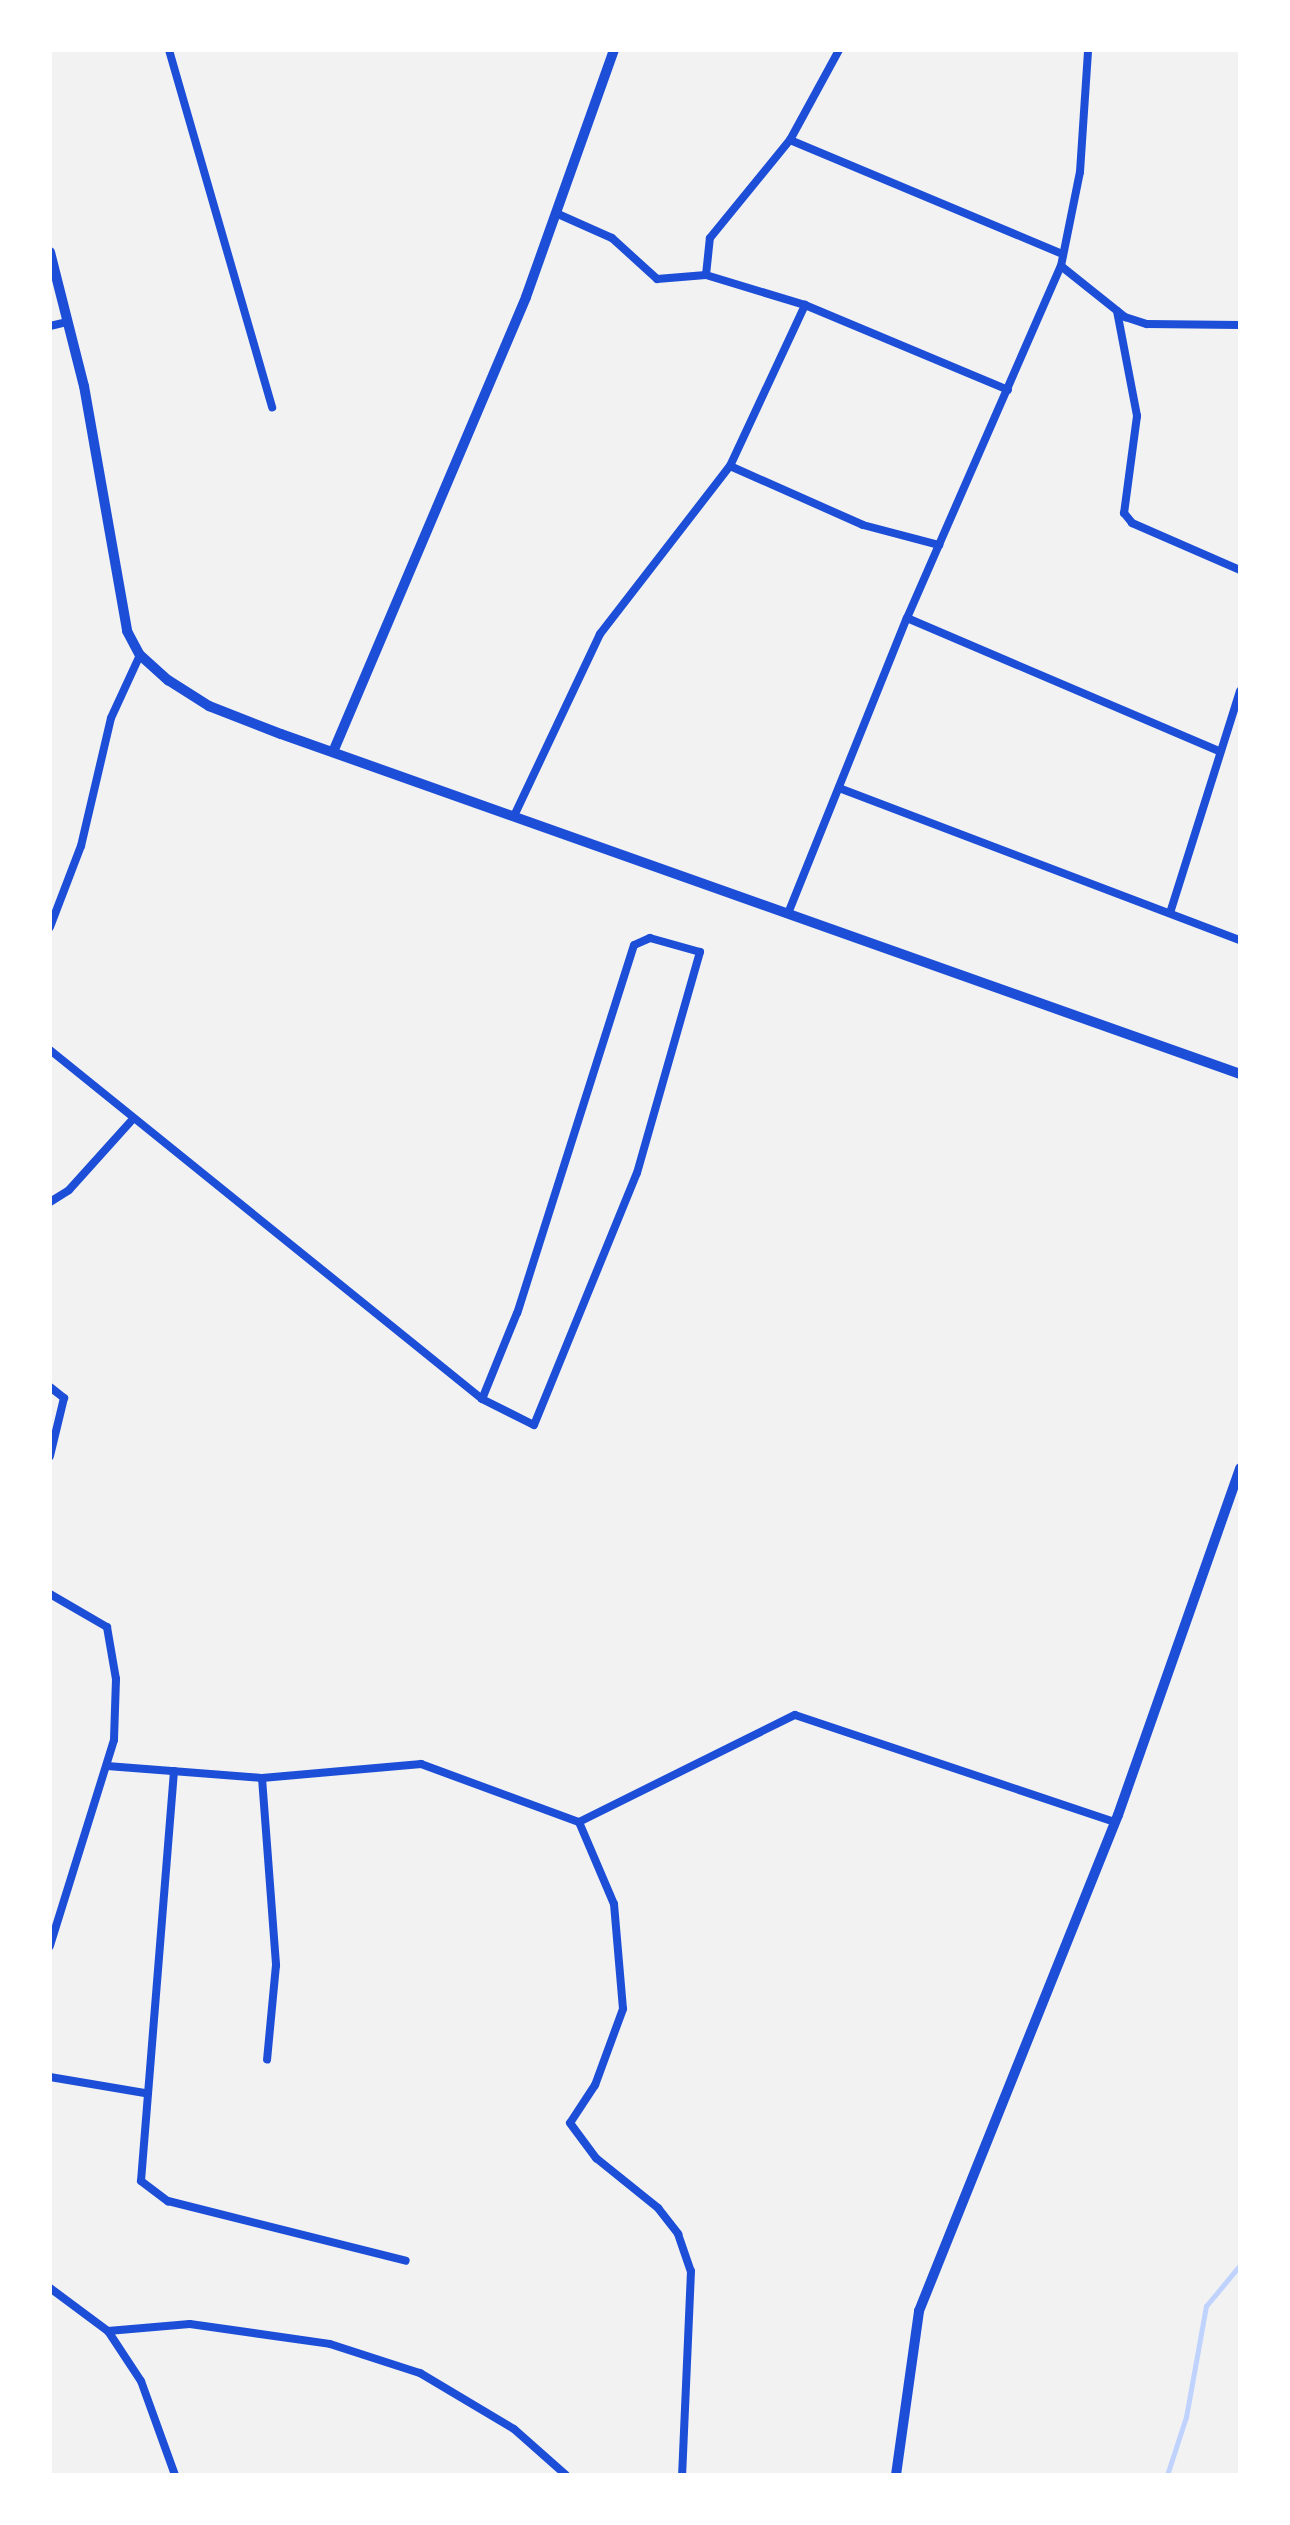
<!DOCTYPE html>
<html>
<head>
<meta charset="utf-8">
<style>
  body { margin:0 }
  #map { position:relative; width:1290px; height:2525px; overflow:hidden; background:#f2f2f2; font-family:"Golos Text",sans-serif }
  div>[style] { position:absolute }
  .stream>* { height:5px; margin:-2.5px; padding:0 2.5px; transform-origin:2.5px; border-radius:2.5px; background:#bfd3fe }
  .minor>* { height:8px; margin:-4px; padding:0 4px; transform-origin:4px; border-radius:4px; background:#1d4ed8 }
  .tertiary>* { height:10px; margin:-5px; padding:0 5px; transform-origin:5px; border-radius:5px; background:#1d4ed8 }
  span { translate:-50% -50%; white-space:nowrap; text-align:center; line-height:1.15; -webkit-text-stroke:10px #fff; paint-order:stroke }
  .frame { position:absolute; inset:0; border:52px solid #fff; pointer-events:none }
</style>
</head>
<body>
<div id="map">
  <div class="stream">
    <div style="left:1167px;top:2475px;width:61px;rotate:-71.9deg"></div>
    <div style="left:1186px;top:2417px;width:113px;rotate:-79.8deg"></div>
    <div style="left:1206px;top:2306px;width:53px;rotate:-50.3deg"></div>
  </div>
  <div class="minor">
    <div style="left:169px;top:50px;width:372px;rotate:73.9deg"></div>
    <div style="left:790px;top:140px;width:295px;rotate:22.7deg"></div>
    <div style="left:558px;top:214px;width:59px;rotate:24deg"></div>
    <div style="left:612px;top:238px;width:61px;rotate:42.3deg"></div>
    <div style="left:657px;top:279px;width:49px;rotate:-4.7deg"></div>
    <div style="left:706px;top:275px;width:103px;rotate:16.9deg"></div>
    <div style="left:805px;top:305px;width:220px;rotate:22.7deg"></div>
    <div style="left:1061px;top:266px;width:82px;rotate:38.6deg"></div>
    <div style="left:1125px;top:317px;width:23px;rotate:18deg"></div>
    <div style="left:1147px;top:324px;width:93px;rotate:0.6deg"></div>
    <div style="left:706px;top:275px;width:37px;rotate:-84deg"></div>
    <div style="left:710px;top:238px;width:127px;rotate:-50.8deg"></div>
    <div style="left:790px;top:140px;width:102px;rotate:-61.4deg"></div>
    <div style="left:1117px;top:311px;width:107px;rotate:79.2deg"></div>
    <div style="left:1137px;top:416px;width:98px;rotate:97.6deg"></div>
    <div style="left:1124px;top:513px;width:13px;rotate:51deg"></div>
    <div style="left:1132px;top:523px;width:118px;rotate:23.5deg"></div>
    <div style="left:50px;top:326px;width:18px;rotate:-13deg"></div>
    <div style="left:730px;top:466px;width:145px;rotate:23.9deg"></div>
    <div style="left:863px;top:525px;width:79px;rotate:14.7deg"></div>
    <div style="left:907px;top:618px;width:339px;rotate:23.1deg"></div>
    <div style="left:839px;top:788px;width:429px;rotate:20.8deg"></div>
    <div style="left:514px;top:816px;width:201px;rotate:-64.7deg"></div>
    <div style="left:600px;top:634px;width:212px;rotate:-52.3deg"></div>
    <div style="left:730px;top:466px;width:178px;rotate:-65deg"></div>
    <div style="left:789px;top:911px;width:316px;rotate:-68.1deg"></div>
    <div style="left:907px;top:618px;width:384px;rotate:-66.4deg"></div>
    <div style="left:1061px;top:266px;width:96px;rotate:-78.6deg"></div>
    <div style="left:1080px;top:172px;width:122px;rotate:-86.2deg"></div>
    <div style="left:1170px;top:913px;width:233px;rotate:-72.5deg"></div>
    <div style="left:50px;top:927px;width:87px;rotate:-69.1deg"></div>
    <div style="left:81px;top:846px;width:131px;rotate:-76.8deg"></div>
    <div style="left:111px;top:718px;width:69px;rotate:-65.3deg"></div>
    <div style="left:50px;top:1050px;width:555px;rotate:38.93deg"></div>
    <div style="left:482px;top:1399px;width:58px;rotate:26.6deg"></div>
    <div style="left:534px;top:1425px;width:272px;rotate:-67.8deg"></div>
    <div style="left:637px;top:1173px;width:230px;rotate:-74.1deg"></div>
    <div style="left:700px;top:952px;width:52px;rotate:-164.4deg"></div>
    <div style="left:650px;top:938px;width:17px;rotate:156deg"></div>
    <div style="left:634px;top:945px;width:386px;rotate:107.6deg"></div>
    <div style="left:517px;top:1313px;width:93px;rotate:112.1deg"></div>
    <div style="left:50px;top:1202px;width:22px;rotate:-32deg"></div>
    <div style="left:69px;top:1190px;width:94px;rotate:-48deg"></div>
    <div style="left:50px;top:1387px;width:18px;rotate:38deg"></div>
    <div style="left:64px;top:1398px;width:60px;rotate:103.6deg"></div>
    <div style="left:50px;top:1594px;width:66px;rotate:30.1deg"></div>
    <div style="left:107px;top:1627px;width:53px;rotate:80.2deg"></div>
    <div style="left:116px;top:1679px;width:61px;rotate:91.9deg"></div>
    <div style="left:114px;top:1740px;width:216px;rotate:107.3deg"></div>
    <div style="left:107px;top:1766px;width:155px;rotate:4.4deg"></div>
    <div style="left:262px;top:1778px;width:160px;rotate:-5deg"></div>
    <div style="left:421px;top:1764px;width:168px;rotate:20.2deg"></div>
    <div style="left:579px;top:1822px;width:89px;rotate:66.9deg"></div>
    <div style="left:614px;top:1904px;width:105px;rotate:85.1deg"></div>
    <div style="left:623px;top:2009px;width:81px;rotate:110.2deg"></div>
    <div style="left:595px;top:2085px;width:45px;rotate:123.3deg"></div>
    <div style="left:570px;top:2123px;width:44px;rotate:53.4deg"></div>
    <div style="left:596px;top:2158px;width:80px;rotate:38.9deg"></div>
    <div style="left:658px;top:2208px;width:33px;rotate:52deg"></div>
    <div style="left:678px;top:2234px;width:39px;rotate:71deg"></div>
    <div style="left:691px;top:2271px;width:204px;rotate:92.5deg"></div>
    <div style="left:174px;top:1771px;width:411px;rotate:94.6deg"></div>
    <div style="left:141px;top:2181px;width:34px;rotate:37deg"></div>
    <div style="left:168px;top:2201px;width:245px;rotate:14.1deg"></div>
    <div style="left:262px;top:1778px;width:188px;rotate:85.7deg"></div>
    <div style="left:276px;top:1965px;width:95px;rotate:95.4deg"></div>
    <div style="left:579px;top:1822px;width:241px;rotate:-26.4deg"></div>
    <div style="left:795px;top:1715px;width:337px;rotate:18.5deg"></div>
    <div style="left:50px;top:2077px;width:96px;rotate:9.6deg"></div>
    <div style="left:50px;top:2288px;width:72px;rotate:36.6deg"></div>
    <div style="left:108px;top:2331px;width:60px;rotate:56.6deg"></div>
    <div style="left:141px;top:2381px;width:100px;rotate:70.1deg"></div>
    <div style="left:108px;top:2331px;width:82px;rotate:-4.9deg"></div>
    <div style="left:190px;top:2324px;width:141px;rotate:8.1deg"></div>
    <div style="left:330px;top:2344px;width:95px;rotate:17.9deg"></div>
    <div style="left:420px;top:2373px;width:109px;rotate:30.8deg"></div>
    <div style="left:514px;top:2429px;width:69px;rotate:41.5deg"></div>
  </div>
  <div class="tertiary">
    <div style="left:50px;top:252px;width:138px;rotate:75.8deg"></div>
    <div style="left:84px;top:386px;width:249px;rotate:80deg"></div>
    <div style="left:127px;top:631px;width:27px;rotate:62deg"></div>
    <div style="left:140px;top:655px;width:38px;rotate:42deg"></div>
    <div style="left:168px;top:680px;width:49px;rotate:32.4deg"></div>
    <div style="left:209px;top:706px;width:77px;rotate:21.3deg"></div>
    <div style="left:281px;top:734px;width:1017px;rotate:19.52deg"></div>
    <div style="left:333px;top:752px;width:494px;rotate:-67deg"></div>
    <div style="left:526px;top:297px;width:262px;rotate:-70.4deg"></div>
    <div style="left:896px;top:2475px;width:166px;rotate:-82deg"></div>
    <div style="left:919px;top:2311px;width:534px;rotate:-68.14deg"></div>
    <div style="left:1118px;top:1815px;width:368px;rotate:-70.6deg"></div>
  </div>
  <div class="frame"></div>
</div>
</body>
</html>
